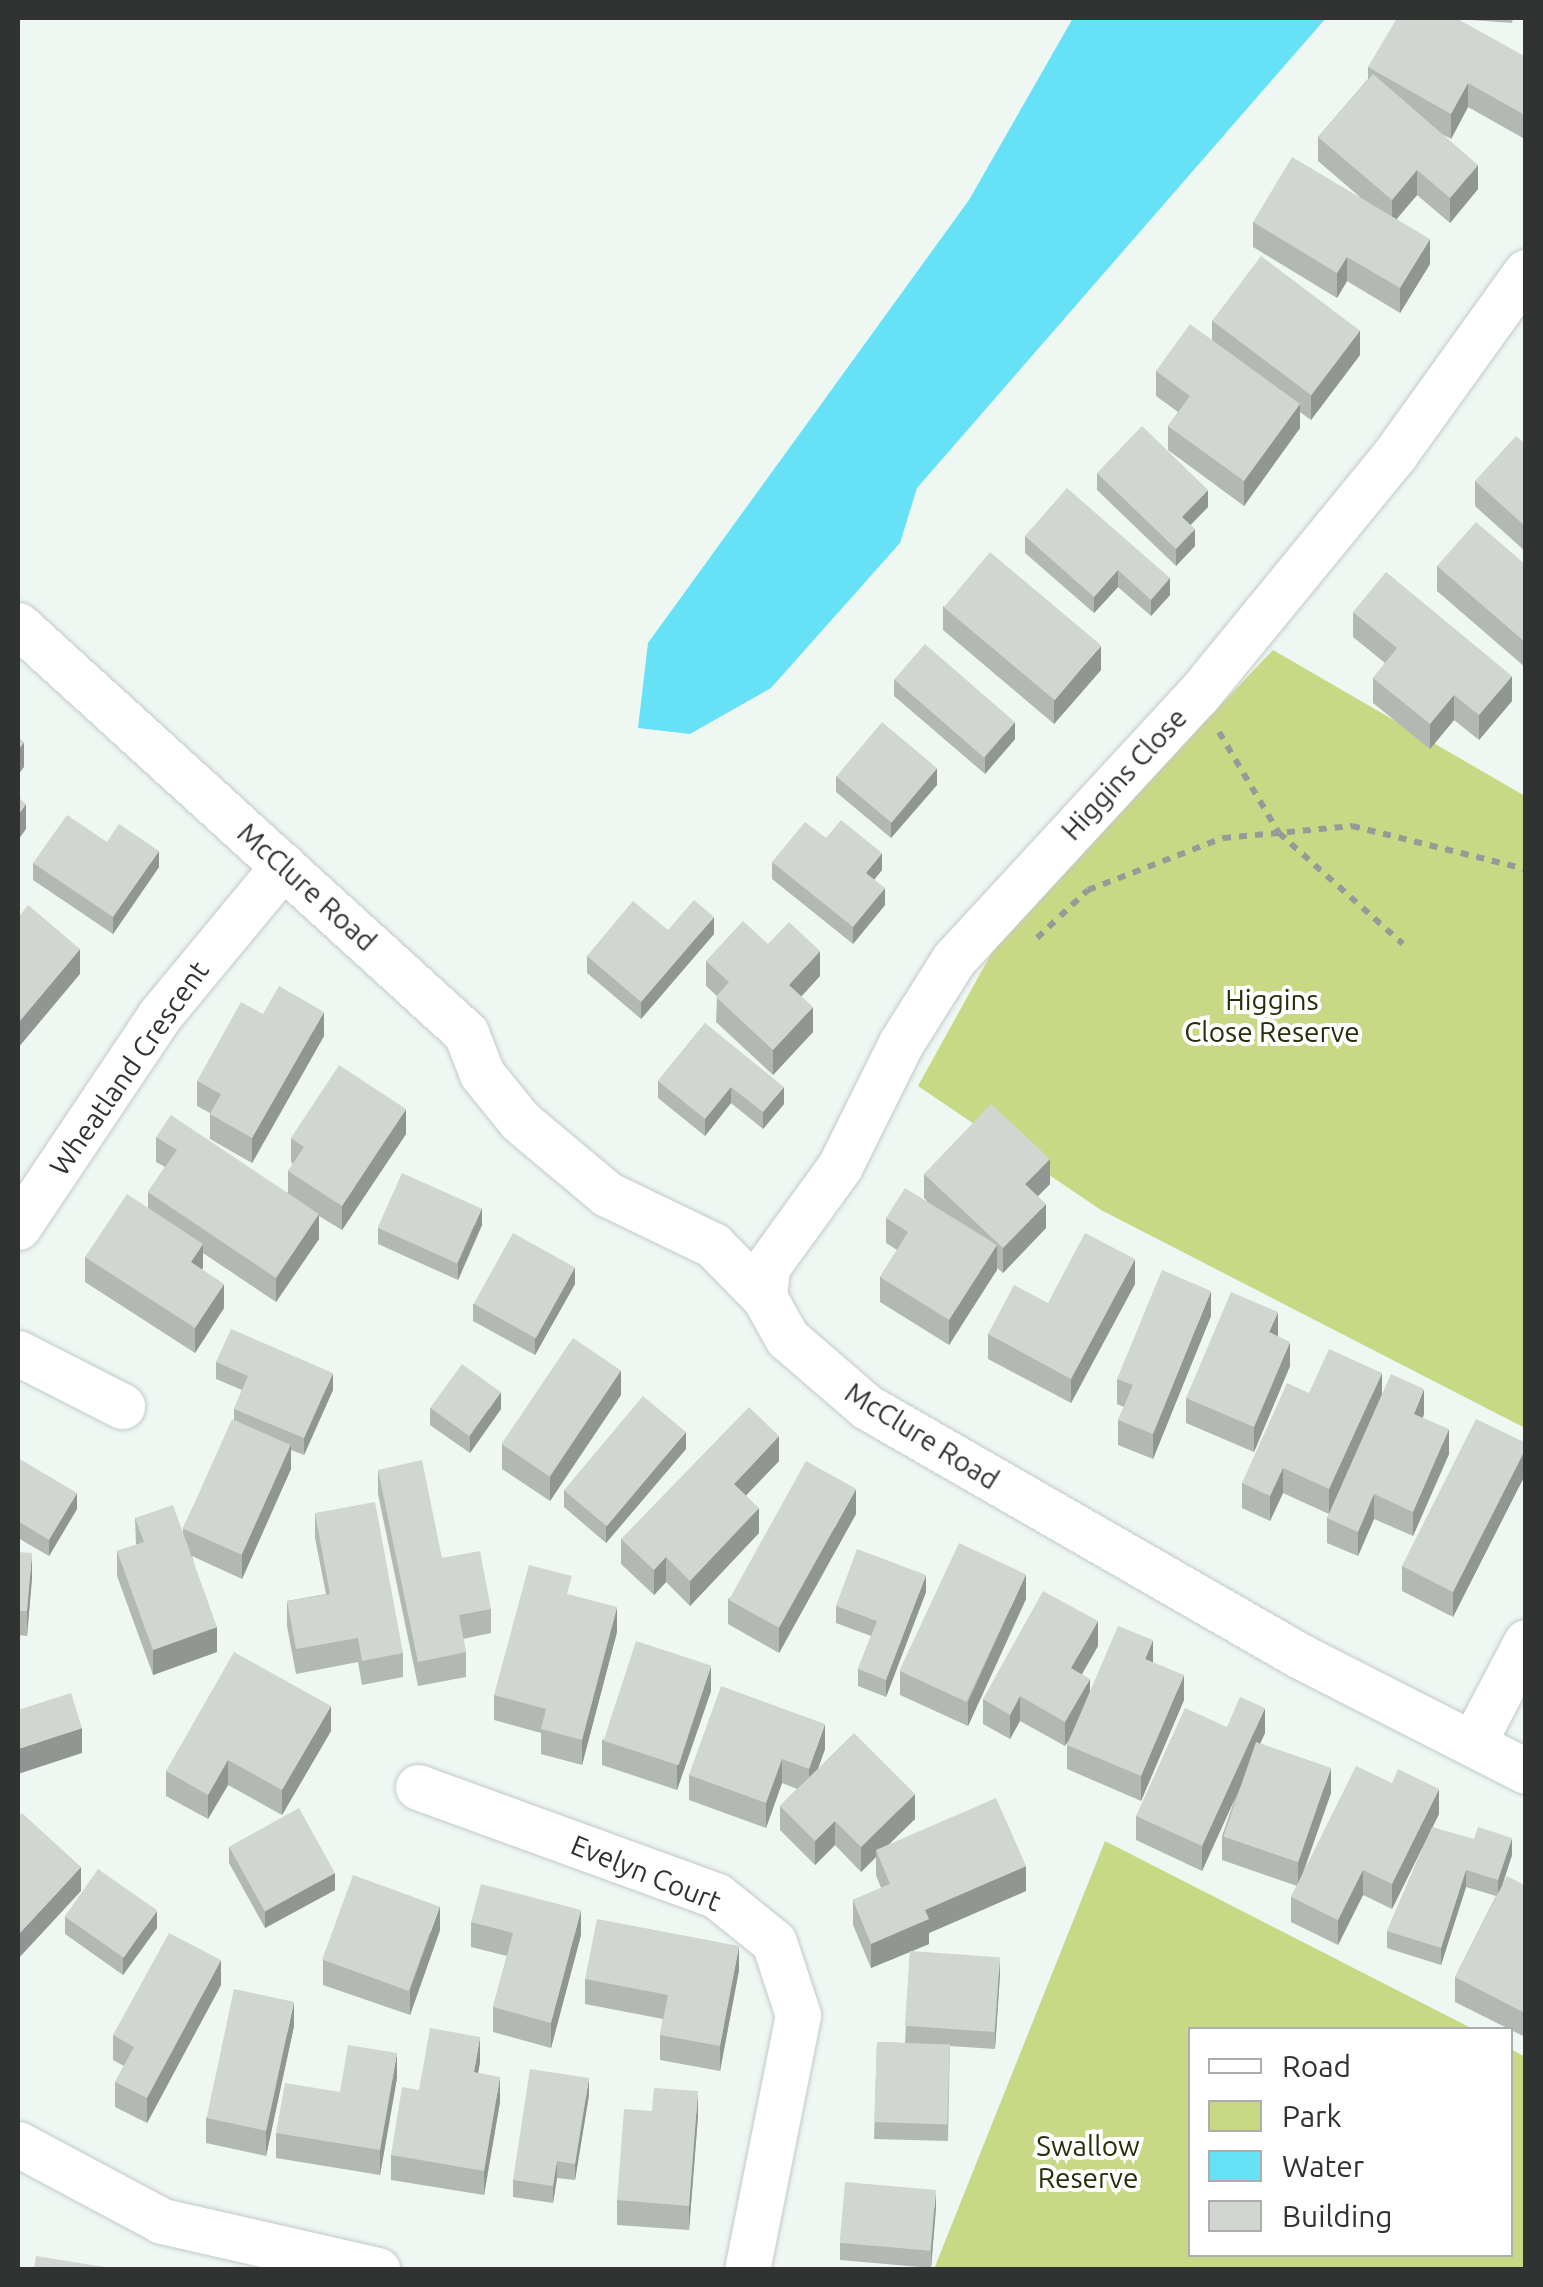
<!DOCTYPE html>
<html>
<head>
<meta charset="utf-8">
<style>
  body { margin:0 }
  #map { position:relative; width:1543px; height:2287px; overflow:hidden; background:#eff7f3; font-family:Ubuntu,sans-serif }
  div>[style] { position:absolute }
  .green>* { inset:0; background:#c8d986 }
  .water>* { inset:0; background:#66e1f5 }
  .path>* { height:6px; margin-top:-3px; transform-origin:0; background:repeating-linear-gradient(90deg,#969b98 0 8px,transparent 0 16px) }
  .roads { filter:drop-shadow(0 0 2px #c3cac6) drop-shadow(0 0 2px #c3cac6) }
  .minor>* { height:45px; margin:-22.5px; padding:0 22.5px; transform-origin:22.5px; border-radius:22.5px; background:#fff }
  .wall>* { inset:0; background:#b4b8b3 }
  .shaded-wall>* { inset:0; background:#929692 }
  .building>* { inset:0; background:#d1d6d0; transform-origin:0 0 }
  span { translate:-50% -50%; white-space:nowrap; text-align:center; line-height:1.15; -webkit-text-stroke:8px #fff; paint-order:stroke }
  .street-label { font-size:28px; color:#303331 }
  .park-label { font-size:28px; color:#282e09 }
  .frame { position:absolute; inset:0; border:20px solid #303331; pointer-events:none }
  .legend { position:absolute; left:1188px; top:2027px; width:325px; height:230px; box-sizing:border-box; background:#fff; border:2px solid #acadad; margin:0; padding:12px 18px; list-style:none; font-size:30px; color:#303331 }
  .legend li { display:flex; align-items:center; gap:20px; height:50px }
  .legend b { width:50px; border:2px solid #acadad }
</style>
</head>
<body>
<div id="map">
  <div class="green">
    <div style="clip-path:polygon(1273px 650px,1525px 796px,1525px 1428px,1101px 1210px,918px 1086px,1001px 936px)"></div>
    <div style="clip-path:polygon(1105px 1841px,1473px 2029px,1190px 2030px,1190px 2254px,1510px 2254px,1511px 2049px,1525px 2057px,1525px 2269px,934px 2269px)"></div>
  </div>
  <div class="water">
    <div style="clip-path:polygon(1073px 18px,1326px 18px,917px 488px,900px 543px,771px 688px,690px 734px,638px 728px,648px 643px,969px 200px)"></div>
  </div>
  <div class="path">
    <div style="left:1219px;top:732px;width:117px;rotate:59.3deg"></div>
    <div style="left:1279px;top:833px;width:166px;rotate:41.8deg"></div>
    <div style="left:1037px;top:938px;width:70px;rotate:-43.3deg"></div>
    <div style="left:1088px;top:890px;width:145px;rotate:-21.1deg"></div>
    <div style="left:1223px;top:838px;width:130px;rotate:-5.3deg"></div>
    <div style="left:1352px;top:826px;width:179px;rotate:13.9deg"></div>
  </div>
  <div class="roads">
    <div class="minor">
      <div style="left:18px;top:625px;width:606px;rotate:42.32deg"></div>
      <div style="left:466px;top:1033px;width:44px;rotate:68.7deg"></div>
      <div style="left:482px;top:1074px;width:60px;rotate:51deg"></div>
      <div style="left:520px;top:1121px;width:114px;rotate:40deg"></div>
      <div style="left:607px;top:1194px;width:118px;rotate:25.7deg"></div>
      <div style="left:713px;top:1245px;width:73px;rotate:45.6deg"></div>
      <div style="left:764px;top:1297px;width:47px;rotate:60.7deg"></div>
      <div style="left:787px;top:1338px;width:106px;rotate:40.8deg"></div>
      <div style="left:867px;top:1407px;width:499px;rotate:29.9deg"></div>
      <div style="left:1300px;top:1656px;width:254px;rotate:27deg"></div>
      <div style="left:18px;top:1227px;width:254px;rotate:-56.2deg"></div>
      <div style="left:159px;top:1016px;width:195px;rotate:-50.4deg"></div>
      <div style="left:764px;top:1297px;width:30px;rotate:-84deg"></div>
      <div style="left:767px;top:1267px;width:125px;rotate:-54.1deg"></div>
      <div style="left:840px;top:1166px;width:137px;rotate:-63.6deg"></div>
      <div style="left:901px;top:1043px;width:99px;rotate:-57.8deg"></div>
      <div style="left:954px;top:959px;width:358px;rotate:-47.3deg"></div>
      <div style="left:1197px;top:696px;width:313px;rotate:-50.7deg"></div>
      <div style="left:1395px;top:454px;width:224px;rotate:-54.3deg"></div>
      <div style="left:18px;top:1353px;width:117px;rotate:27deg"></div>
      <div style="left:1473px;top:1743px;width:114px;rotate:-62.3deg"></div>
      <div style="left:418px;top:1787px;width:318px;rotate:20deg"></div>
      <div style="left:717px;top:1896px;width:73px;rotate:38.9deg"></div>
      <div style="left:774px;top:1942px;width:77px;rotate:71.8deg"></div>
      <div style="left:798px;top:2015px;width:260px;rotate:101.3deg"></div>
      <div style="left:18px;top:2144px;width:163px;rotate:28.1deg"></div>
      <div style="left:162px;top:2221px;width:221px;rotate:12.8deg"></div>
    </div>
  </div>
  <div class="wall">
    <div style="clip-path:polygon(1471px 18px,1513px 18px,1512px 23px,1471px 20px)"></div>
    <div style="clip-path:polygon(1526px 57px,1526px 134px,1523px 138px,1468px 107px,1451px 139px,1444px 135px,1478px 189px,1450px 223px,1417px 195px,1397px 219px,1430px 264px,1400px 313px,1347px 281px,1337px 298px,1253px 247px,1253px 222px,1360px 197px,1318px 161px,1318px 137px,1368px 79px,1368px 67px)"></div>
    <div style="clip-path:polygon(1212px 320px,1360px 355px,1311px 420px,1300px 412px,1300px 428px,1244px 506px,1168px 450px,1168px 426px,1178px 412px,1156px 396px,1156px 371px,1212px 340px)"></div>
    <div style="clip-path:polygon(1526px 444px,1526px 552px,1475px 506px,1475px 481px)"></div>
    <div style="clip-path:polygon(1097px 473px,1208px 507px,1190px 525px,1195px 546px,1176px 566px,1097px 490px)"></div>
    <div style="clip-path:polygon(1025px 536px,1170px 578px,1170px 595px,1151px 616px,1118px 587px,1094px 613px,1025px 553px)"></div>
    <div style="clip-path:polygon(1526px 565px,1526px 668px,1437px 591px,1437px 566px)"></div>
    <div style="clip-path:polygon(943px 606px,1101px 670px,1054px 724px,943px 630px)"></div>
    <div style="clip-path:polygon(1353px 612px,1512px 701px,1479px 740px,1454px 720px,1430px 749px,1373px 703px,1373px 678px,1385px 663px,1353px 637px)"></div>
    <div style="clip-path:polygon(894px 679px,1015px 739px,985px 774px,894px 696px)"></div>
    <div style="clip-path:polygon(836px 776px,937px 785px,891px 838px,836px 792px)"></div>
    <div style="clip-path:polygon(826px 838px,882px 870px,874px 879px,885px 905px,853px 944px,772px 879px,772px 862px)"></div>
    <div style="clip-path:polygon(107px 842px,159px 867px,113px 934px,33px 880px,33px 863px)"></div>
    <div style="clip-path:polygon(668px 930px,714px 934px,641px 1019px,587px 973px,587px 956px)"></div>
    <div style="clip-path:polygon(768px 944px,820px 976px,801px 996px,813px 1032px,773px 1075px,716px 1022px,717px 996px,706px 986px,706px 961px)"></div>
    <div style="clip-path:polygon(263px 1014px,324px 1036px,252px 1163px,210px 1139px,210px 1113px,197px 1106px,197px 1081px)"></div>
    <div style="clip-path:polygon(705px 1023px,784px 1104px,763px 1129px,731px 1103px,705px 1136px,658px 1098px,658px 1081px)"></div>
    <div style="clip-path:polygon(406px 1134px,342px 1230px,319px 1216px,319px 1239px,276px 1302px,203px 1253px,202px 1270px,224px 1308px,195px 1353px,85px 1282px,85px 1257px,148px 1208px,148px 1192px,165px 1167px,156px 1162px,156px 1137px,288px 1193px,288px 1171px,293px 1164px,291px 1162px,291px 1138px)"></div>
    <div style="clip-path:polygon(924px 1174px,1050px 1184px,1038px 1196px,1046px 1228px,1003px 1273px,997px 1268px,949px 1345px,880px 1302px,880px 1277px,897px 1250px,886px 1243px,886px 1218px,927px 1201px,924px 1198px)"></div>
    <div style="clip-path:polygon(482px 1225px,458px 1280px,378px 1244px,378px 1228px)"></div>
    <div style="clip-path:polygon(575px 1284px,535px 1355px,473px 1321px,473px 1304px)"></div>
    <div style="clip-path:polygon(1135px 1284px,1071px 1403px,988px 1359px,988px 1334px,1048px 1303px)"></div>
    <div style="clip-path:polygon(1211px 1316px,1153px 1459px,1118px 1445px,1118px 1420px,1124px 1407px,1117px 1404px,1117px 1379px)"></div>
    <div style="clip-path:polygon(1278px 1336px,1290px 1366px,1254px 1452px,1186px 1423px,1186px 1398px)"></div>
    <div style="clip-path:polygon(216px 1362px,333px 1390px,304px 1455px,291px 1450px,291px 1469px,242px 1579px,192px 1556px,217px 1652px,153px 1675px,117px 1576px,117px 1551px,136px 1545px,135px 1518px,183px 1534px,183px 1528px,234px 1420px,234px 1409px,242px 1390px,216px 1379px)"></div>
    <div style="clip-path:polygon(1309px 1393px,1382px 1395px,1424px 1414px,1423px 1418px,1449px 1454px,1413px 1536px,1374px 1519px,1358px 1556px,1327px 1543px,1327px 1518px,1329px 1514px,1283px 1493px,1270px 1521px,1242px 1508px,1242px 1483px)"></div>
    <div style="clip-path:polygon(621px 1395px,550px 1501px,502px 1469px,502px 1444px)"></div>
    <div style="clip-path:polygon(430px 1408px,501px 1409px,470px 1453px,430px 1425px)"></div>
    <div style="clip-path:polygon(1526px 1443px,1526px 1473px,1453px 1617px,1402px 1591px,1402px 1566px)"></div>
    <div style="clip-path:polygon(686px 1449px,606px 1543px,564px 1507px,564px 1490px)"></div>
    <div style="clip-path:polygon(18px 1458px,77px 1509px,49px 1556px,18px 1538px)"></div>
    <div style="clip-path:polygon(779px 1461px,746px 1495px,759px 1533px,690px 1606px,666px 1582px,654px 1595px,621px 1564px,621px 1539px)"></div>
    <div style="clip-path:polygon(378px 1470px,442px 1558px,491px 1609px,491px 1633px,463px 1639px,466px 1652px,466px 1677px,418px 1686px,378px 1494px)"></div>
    <div style="clip-path:polygon(315px 1513px,403px 1653px,403px 1677px,362px 1685px,358px 1662px,296px 1674px,287px 1626px,287px 1601px,326px 1594px,315px 1538px)"></div>
    <div style="clip-path:polygon(856px 1514px,779px 1653px,728px 1624px,728px 1599px)"></div>
    <div style="clip-path:polygon(18px 1552px,32px 1578px,27px 1636px,18px 1635px)"></div>
    <div style="clip-path:polygon(926px 1592px,886px 1697px,858px 1686px,858px 1669px,871px 1636px,836px 1623px,836px 1606px)"></div>
    <div style="clip-path:polygon(572px 1595px,617px 1632px,582px 1765px,541px 1754px,541px 1733px,494px 1720px,494px 1695px)"></div>
    <div style="clip-path:polygon(1026px 1599px,968px 1726px,900px 1695px,900px 1671px)"></div>
    <div style="clip-path:polygon(1098px 1646px,1082px 1674px,1090px 1691px,1153px 1662px,1184px 1700px,1141px 1801px,1067px 1769px,1067px 1745px,1068px 1741px,1065px 1746px,1020px 1721px,1010px 1739px,983px 1724px,983px 1699px)"></div>
    <div style="clip-path:polygon(711px 1691px,677px 1790px,602px 1765px,602px 1740px)"></div>
    <div style="clip-path:polygon(1227px 1727px,1265px 1733px,1260px 1743px,1331px 1793px,1303px 1874px,1439px 1814px,1392px 1909px,1363px 1895px,1338px 1945px,1291px 1922px,1291px 1897px,1297px 1886px,1222px 1860px,1222px 1836px,1238px 1790px,1202px 1871px,1136px 1840px,1136px 1816px)"></div>
    <div style="clip-path:polygon(331px 1731px,282px 1815px,228px 1785px,208px 1819px,166px 1796px,166px 1771px)"></div>
    <div style="clip-path:polygon(825px 1749px,818px 1768px,915px 1819px,888px 1845px,1026px 1891px,929px 1933px,929px 1944px,912px 1951px,1000px 1974px,995px 2049px,950px 2046px,948px 2141px,874px 2139px,877px 2042px,905px 2043px,910px 1952px,871px 1968px,853px 1925px,853px 1900px,881px 1888px,876px 1875px,876px 1857px,861px 1872px,835px 1845px,815px 1865px,780px 1830px,780px 1806px,797px 1789px,782px 1783px,766px 1828px,689px 1800px,689px 1775px)"></div>
    <div style="clip-path:polygon(1432px 1827px,1512px 1855px,1503px 1884px,1526px 1886px,1523px 2036px,1455px 2002px,1455px 1977px,1496px 1896px,1466px 1887px,1441px 1965px,1387px 1948px,1387px 1931px)"></div>
    <div style="clip-path:polygon(229px 1847px,335px 1890px,265px 1928px,229px 1863px)"></div>
    <div style="clip-path:polygon(65px 1917px,157px 1928px,123px 1975px,65px 1934px)"></div>
    <div style="clip-path:polygon(471px 1922px,581px 1935px,551px 2048px,493px 2032px,493px 2007px,507px 1956px,471px 1947px)"></div>
    <div style="clip-path:polygon(440px 1930px,410px 2015px,323px 1985px,323px 1960px)"></div>
    <div style="clip-path:polygon(739px 1970px,720px 2071px,660px 2060px,660px 2035px,663px 2019px,585px 2004px,585px 1979px)"></div>
    <div style="clip-path:polygon(221px 1985px,147px 2123px,115px 2107px,115px 2082px,124px 2066px,113px 2060px,113px 2035px)"></div>
    <div style="clip-path:polygon(294px 2026px,266px 2156px,206px 2143px,206px 2118px)"></div>
    <div style="clip-path:polygon(480px 2062px,478px 2073px,500px 2102px,484px 2195px,391px 2180px,391px 2155px,419px 2090px)"></div>
    <div style="clip-path:polygon(397px 2078px,380px 2175px,276px 2158px,276px 2133px,340px 2092px)"></div>
    <div style="clip-path:polygon(589px 2095px,575px 2180px,557px 2178px,553px 2203px,513px 2197px,513px 2180px)"></div>
    <div style="clip-path:polygon(652px 2111px,698px 2116px,689px 2230px,617px 2225px,617px 2200px)"></div>
    <div style="clip-path:polygon(936px 2207px,931px 2268px,840px 2260px,840px 2243px)"></div>
  </div>
  <div class="shaded-wall">
    <div style="clip-path:polygon(1468px 83px,1468px 107px,1451px 139px,1451px 114px)"></div>
    <div style="clip-path:polygon(1526px 109px,1526px 134px,1523px 138px,1523px 114px)"></div>
    <div style="clip-path:polygon(1478px 165px,1478px 189px,1450px 223px,1450px 198px)"></div>
    <div style="clip-path:polygon(1417px 170px,1417px 195px,1392px 224px,1392px 200px)"></div>
    <div style="clip-path:polygon(1430px 239px,1430px 264px,1400px 313px,1400px 288px)"></div>
    <div style="clip-path:polygon(1347px 257px,1347px 281px,1337px 298px,1337px 273px)"></div>
    <div style="clip-path:polygon(1360px 330px,1360px 355px,1311px 420px,1311px 395px)"></div>
    <div style="clip-path:polygon(1300px 404px,1300px 428px,1244px 506px,1244px 481px)"></div>
    <div style="clip-path:polygon(1208px 490px,1208px 507px,1182px 534px,1182px 517px)"></div>
    <div style="clip-path:polygon(1195px 529px,1195px 546px,1176px 566px,1176px 549px)"></div>
    <div style="clip-path:polygon(1118px 570px,1118px 587px,1094px 613px,1094px 597px)"></div>
    <div style="clip-path:polygon(1170px 578px,1170px 595px,1151px 616px,1151px 600px)"></div>
    <div style="clip-path:polygon(1101px 646px,1101px 670px,1054px 724px,1054px 700px)"></div>
    <div style="clip-path:polygon(1512px 676px,1512px 701px,1479px 740px,1479px 715px)"></div>
    <div style="clip-path:polygon(1454px 695px,1454px 720px,1430px 749px,1430px 724px)"></div>
    <div style="clip-path:polygon(1015px 722px,1015px 739px,985px 774px,985px 757px)"></div>
    <div style="clip-path:polygon(24px 742px,24px 767px,18px 775px,18px 750px)"></div>
    <div style="clip-path:polygon(937px 768px,937px 785px,891px 838px,891px 822px)"></div>
    <div style="clip-path:polygon(26px 804px,26px 829px,18px 840px,18px 815px)"></div>
    <div style="clip-path:polygon(159px 851px,159px 867px,113px 934px,113px 917px)"></div>
    <div style="clip-path:polygon(882px 853px,882px 870px,866px 890px,866px 873px)"></div>
    <div style="clip-path:polygon(885px 888px,885px 905px,853px 944px,853px 927px)"></div>
    <div style="clip-path:polygon(714px 917px,714px 934px,641px 1019px,641px 1002px)"></div>
    <div style="clip-path:polygon(80px 949px,80px 974px,18px 1048px,18px 1023px)"></div>
    <div style="clip-path:polygon(820px 951px,820px 976px,789px 1010px,789px 985px)"></div>
    <div style="clip-path:polygon(813px 1007px,813px 1032px,773px 1075px,773px 1050px)"></div>
    <div style="clip-path:polygon(324px 1012px,324px 1036px,252px 1163px,252px 1138px)"></div>
    <div style="clip-path:polygon(731px 1087px,731px 1103px,705px 1136px,705px 1119px)"></div>
    <div style="clip-path:polygon(784px 1087px,784px 1104px,763px 1129px,763px 1112px)"></div>
    <div style="clip-path:polygon(406px 1109px,406px 1134px,342px 1230px,342px 1206px)"></div>
    <div style="clip-path:polygon(1050px 1159px,1050px 1184px,1025px 1209px,1025px 1184px)"></div>
    <div style="clip-path:polygon(1046px 1204px,1046px 1228px,1003px 1273px,1003px 1248px)"></div>
    <div style="clip-path:polygon(482px 1208px,482px 1225px,458px 1280px,458px 1263px)"></div>
    <div style="clip-path:polygon(319px 1214px,319px 1239px,276px 1302px,276px 1278px)"></div>
    <div style="clip-path:polygon(203px 1244px,203px 1268px,191px 1287px,191px 1262px)"></div>
    <div style="clip-path:polygon(997px 1245px,997px 1270px,949px 1345px,949px 1320px)"></div>
    <div style="clip-path:polygon(1135px 1259px,1135px 1284px,1071px 1403px,1071px 1379px)"></div>
    <div style="clip-path:polygon(575px 1267px,575px 1284px,535px 1355px,535px 1338px)"></div>
    <div style="clip-path:polygon(224px 1284px,224px 1308px,195px 1353px,195px 1328px)"></div>
    <div style="clip-path:polygon(1211px 1291px,1211px 1316px,1153px 1459px,1153px 1434px)"></div>
    <div style="clip-path:polygon(1278px 1312px,1278px 1337px,1269px 1332px)"></div>
    <div style="clip-path:polygon(1290px 1342px,1290px 1366px,1254px 1452px,1254px 1427px)"></div>
    <div style="clip-path:polygon(621px 1370px,621px 1395px,550px 1501px,550px 1477px)"></div>
    <div style="clip-path:polygon(333px 1373px,333px 1390px,304px 1455px,304px 1438px)"></div>
    <div style="clip-path:polygon(1382px 1373px,1382px 1397px,1329px 1514px,1329px 1489px)"></div>
    <div style="clip-path:polygon(1424px 1389px,1424px 1414px,1414px 1439px,1414px 1414px)"></div>
    <div style="clip-path:polygon(501px 1392px,501px 1409px,470px 1453px,470px 1436px)"></div>
    <div style="clip-path:polygon(1449px 1429px,1449px 1454px,1413px 1536px,1413px 1512px)"></div>
    <div style="clip-path:polygon(686px 1432px,686px 1449px,606px 1543px,606px 1526px)"></div>
    <div style="clip-path:polygon(779px 1436px,779px 1461px,734px 1508px,734px 1484px)"></div>
    <div style="clip-path:polygon(291px 1445px,291px 1469px,242px 1579px,242px 1554px)"></div>
    <div style="clip-path:polygon(1526px 1448px,1526px 1473px,1453px 1617px,1453px 1592px)"></div>
    <div style="clip-path:polygon(1283px 1468px,1283px 1493px,1270px 1521px,1270px 1496px)"></div>
    <div style="clip-path:polygon(856px 1489px,856px 1514px,779px 1653px,779px 1628px)"></div>
    <div style="clip-path:polygon(77px 1493px,77px 1509px,49px 1556px,49px 1540px)"></div>
    <div style="clip-path:polygon(1374px 1494px,1374px 1519px,1358px 1556px,1358px 1532px)"></div>
    <div style="clip-path:polygon(759px 1508px,759px 1533px,690px 1606px,690px 1581px)"></div>
    <div style="clip-path:polygon(32px 1553px,32px 1578px,27px 1636px,27px 1611px)"></div>
    <div style="clip-path:polygon(666px 1557px,666px 1582px,654px 1595px,654px 1570px)"></div>
    <div style="clip-path:polygon(1026px 1574px,1026px 1599px,968px 1726px,968px 1702px)"></div>
    <div style="clip-path:polygon(926px 1575px,926px 1592px,886px 1697px,886px 1680px)"></div>
    <div style="clip-path:polygon(617px 1607px,617px 1632px,582px 1765px,582px 1740px)"></div>
    <div style="clip-path:polygon(1098px 1621px,1098px 1646px,1071px 1693px,1071px 1668px)"></div>
    <div style="clip-path:polygon(217px 1627px,217px 1652px,153px 1675px,153px 1650px)"></div>
    <div style="clip-path:polygon(1153px 1640px,1153px 1665px,1145px 1659px)"></div>
    <div style="clip-path:polygon(711px 1666px,711px 1691px,677px 1790px,677px 1765px)"></div>
    <div style="clip-path:polygon(1184px 1675px,1184px 1700px,1141px 1801px,1141px 1776px)"></div>
    <div style="clip-path:polygon(1090px 1679px,1090px 1703px,1065px 1746px,1065px 1722px)"></div>
    <div style="clip-path:polygon(1020px 1696px,1020px 1721px,1010px 1739px,1010px 1715px)"></div>
    <div style="clip-path:polygon(331px 1706px,331px 1731px,282px 1815px,282px 1790px)"></div>
    <div style="clip-path:polygon(1265px 1708px,1265px 1733px,1202px 1871px,1202px 1846px)"></div>
    <div style="clip-path:polygon(825px 1724px,825px 1749px,809px 1794px,809px 1769px)"></div>
    <div style="clip-path:polygon(82px 1728px,82px 1753px,18px 1774px,18px 1798px,18px 1749px)"></div>
    <div style="clip-path:polygon(782px 1759px,782px 1783px,766px 1828px,766px 1803px)"></div>
    <div style="clip-path:polygon(228px 1760px,228px 1785px,208px 1819px,208px 1795px)"></div>
    <div style="clip-path:polygon(1331px 1768px,1331px 1793px,1298px 1886px,1298px 1862px)"></div>
    <div style="clip-path:polygon(1439px 1789px,1439px 1814px,1392px 1909px,1392px 1884px)"></div>
    <div style="clip-path:polygon(915px 1794px,915px 1819px,878px 1855px,876px 1850px,876px 1857px,861px 1872px,861px 1847px)"></div>
    <div style="clip-path:polygon(835px 1821px,835px 1845px,815px 1865px,815px 1841px)"></div>
    <div style="clip-path:polygon(1512px 1838px,1512px 1855px,1498px 1897px,1498px 1880px)"></div>
    <div style="clip-path:polygon(1026px 1866px,1026px 1891px,929px 1933px,929px 1944px,871px 1968px,871px 1944px,925px 1910px)"></div>
    <div style="clip-path:polygon(81px 1867px,81px 1891px,18px 1959px,18px 1935px)"></div>
    <div style="clip-path:polygon(1363px 1870px,1363px 1895px,1338px 1945px,1338px 1920px)"></div>
    <div style="clip-path:polygon(1466px 1870px,1466px 1887px,1441px 1965px,1441px 1948px)"></div>
    <div style="clip-path:polygon(335px 1873px,335px 1890px,265px 1928px,265px 1911px)"></div>
    <div style="clip-path:polygon(440px 1906px,440px 1930px,410px 2015px,410px 1990px)"></div>
    <div style="clip-path:polygon(581px 1910px,581px 1935px,551px 2048px,551px 2023px)"></div>
    <div style="clip-path:polygon(157px 1911px,157px 1928px,123px 1975px,123px 1958px)"></div>
    <div style="clip-path:polygon(739px 1946px,739px 1970px,720px 2071px,720px 2046px)"></div>
    <div style="clip-path:polygon(1000px 1957px,1000px 1974px,995px 2049px,995px 2032px)"></div>
    <div style="clip-path:polygon(221px 1960px,221px 1985px,147px 2123px,147px 2098px)"></div>
    <div style="clip-path:polygon(294px 2002px,294px 2026px,266px 2156px,266px 2131px)"></div>
    <div style="clip-path:polygon(1526px 2008px,1526px 2032px,1523px 2036px,1523px 2012px)"></div>
    <div style="clip-path:polygon(480px 2037px,480px 2062px,474px 2097px,474px 2072px)"></div>
    <div style="clip-path:polygon(397px 2053px,397px 2078px,380px 2175px,380px 2150px)"></div>
    <div style="clip-path:polygon(500px 2077px,500px 2102px,484px 2195px,484px 2171px)"></div>
    <div style="clip-path:polygon(589px 2078px,589px 2095px,575px 2180px,575px 2164px)"></div>
    <div style="clip-path:polygon(698px 2091px,698px 2116px,689px 2230px,689px 2206px)"></div>
    <div style="clip-path:polygon(557px 2161px,557px 2178px,553px 2203px,553px 2186px)"></div>
    <div style="clip-path:polygon(936px 2190px,936px 2207px,931px 2268px,931px 2251px)"></div>
  </div>
  <div class="building">
    <div style="clip-path:polygon(1397px 18px,1456px 18px,1526px 57px,1526px 109px,1523px 114px,1468px 83px,1451px 114px,1368px 67px)"></div>
    <div style="clip-path:polygon(1373px 74px,1478px 165px,1450px 198px,1417px 170px,1392px 200px,1318px 137px)"></div>
    <div style="clip-path:polygon(1292px 157px,1430px 239px,1400px 288px,1347px 257px,1337px 273px,1253px 222px)"></div>
    <div style="left:1261px;top:256px;width:124px;height:81px;rotate:37deg"></div>
    <div style="clip-path:polygon(1190px 324px,1300px 404px,1244px 481px,1168px 426px,1190px 396px,1156px 371px)"></div>
    <div style="clip-path:polygon(1142px 426px,1208px 490px,1182px 517px,1195px 529px,1176px 549px,1097px 473px)"></div>
    <div style="clip-path:polygon(1516px 436px,1526px 444px,1526px 527px,1475px 481px)"></div>
    <div style="clip-path:polygon(1067px 488px,1170px 578px,1151px 600px,1118px 570px,1094px 597px,1025px 536px)"></div>
    <div style="clip-path:polygon(1476px 522px,1526px 565px,1526px 643px,1437px 566px)"></div>
    <div style="left:990px;top:552px;width:145px;height:72px;rotate:40deg"></div>
    <div style="clip-path:polygon(1386px 572px,1512px 676px,1479px 715px,1454px 695px,1430px 724px,1373px 678px,1397px 648px,1353px 612px)"></div>
    <div style="left:925px;top:644px;width:119px;height:47px;rotate:41deg"></div>
    <div style="left:882px;top:722px;width:72px;height:71px;rotate:40deg"></div>
    <div style="clip-path:polygon(18px 737px,24px 742px,18px 750px)"></div>
    <div style="clip-path:polygon(18px 797px,26px 804px,18px 815px)"></div>
    <div style="clip-path:polygon(67px 815px,107px 842px,119px 824px,159px 851px,113px 917px,33px 863px)"></div>
    <div style="clip-path:polygon(841px 820px,882px 853px,866px 873px,885px 888px,853px 927px,772px 862px,805px 822px,826px 838px)"></div>
    <div style="clip-path:polygon(694px 900px,714px 917px,641px 1002px,587px 956px,633px 901px,668px 930px)"></div>
    <div style="clip-path:polygon(28px 905px,80px 949px,18px 1023px,18px 918px)"></div>
    <div style="clip-path:polygon(743px 921px,768px 944px,789px 922px,820px 951px,789px 985px,813px 1007px,773px 1050px,716px 997px,729px 982px,706px 961px)"></div>
    <div style="clip-path:polygon(279px 986px,324px 1012px,252px 1138px,210px 1114px,221px 1094px,197px 1081px,241px 1002px,263px 1014px)"></div>
    <div style="clip-path:polygon(705px 1023px,784px 1087px,763px 1112px,731px 1087px,705px 1119px,658px 1081px)"></div>
    <div style="clip-path:polygon(339px 1065px,406px 1109px,342px 1206px,288px 1171px,304px 1147px,291px 1138px)"></div>
    <div style="clip-path:polygon(991px 1104px,1050px 1159px,1025px 1184px,1046px 1204px,1003px 1248px,924px 1174px)"></div>
    <div style="clip-path:polygon(171px 1115px,319px 1214px,276px 1278px,148px 1192px,177px 1150px,156px 1137px)"></div>
    <div style="left:402px;top:1173px;width:87px;height:60px;rotate:24deg"></div>
    <div style="clip-path:polygon(905px 1188px,997px 1245px,949px 1320px,880px 1277px,908px 1232px,886px 1218px)"></div>
    <div style="clip-path:polygon(127px 1194px,203px 1244px,191px 1262px,224px 1284px,195px 1328px,85px 1257px)"></div>
    <div style="left:513px;top:1233px;width:71px;height:81px;rotate:29deg"></div>
    <div style="clip-path:polygon(1085px 1233px,1135px 1259px,1071px 1379px,988px 1334px,1014px 1285px,1048px 1303px)"></div>
    <div style="clip-path:polygon(1162px 1270px,1211px 1291px,1153px 1434px,1118px 1420px,1133px 1385px,1117px 1379px)"></div>
    <div style="clip-path:polygon(1231px 1292px,1278px 1312px,1269px 1332px,1290px 1342px,1254px 1427px,1186px 1398px)"></div>
    <div style="clip-path:polygon(231px 1329px,333px 1373px,304px 1438px,234px 1409px,248px 1376px,216px 1362px)"></div>
    <div style="left:573px;top:1338px;width:58px;height:128px;rotate:34deg"></div>
    <div style="clip-path:polygon(1329px 1349px,1382px 1373px,1329px 1489px,1283px 1468px,1270px 1496px,1242px 1483px,1287px 1383px,1309px 1393px)"></div>
    <div style="left:462px;top:1364px;width:48px;height:54px;rotate:36deg"></div>
    <div style="clip-path:polygon(1391px 1374px,1424px 1389px,1414px 1414px,1449px 1429px,1413px 1512px,1374px 1494px,1358px 1532px,1327px 1518px)"></div>
    <div style="left:643px;top:1396px;width:56px;height:123px;rotate:40deg"></div>
    <div style="clip-path:polygon(749px 1407px,779px 1436px,734px 1484px,759px 1508px,690px 1581px,666px 1557px,654px 1570px,621px 1539px)"></div>
    <div style="left:232px;top:1419px;width:64px;height:120px;rotate:24deg"></div>
    <div style="clip-path:polygon(1476px 1419px,1526px 1443px,1526px 1448px,1453px 1592px,1402px 1566px)"></div>
    <div style="clip-path:polygon(18px 1458px,77px 1493px,49px 1540px,18px 1521px)"></div>
    <div style="clip-path:polygon(422px 1460px,442px 1558px,480px 1551px,491px 1609px,459px 1615px,466px 1652px,418px 1662px,378px 1470px)"></div>
    <div style="left:806px;top:1461px;width:57px;height:159px;rotate:29deg"></div>
    <div style="clip-path:polygon(375px 1502px,403px 1653px,362px 1661px,358px 1638px,296px 1649px,287px 1601px,330px 1594px,315px 1513px)"></div>
    <div style="clip-path:polygon(173px 1505px,217px 1627px,153px 1650px,117px 1551px,144px 1542px,135px 1518px)"></div>
    <div style="left:959px;top:1543px;width:74px;height:141px;rotate:25deg"></div>
    <div style="clip-path:polygon(857px 1549px,926px 1575px,886px 1680px,858px 1669px,877px 1621px,836px 1606px)"></div>
    <div style="clip-path:polygon(18px 1552px,32px 1553px,27px 1611px,18px 1611px)"></div>
    <div style="clip-path:polygon(529px 1565px,572px 1576px,567px 1594px,617px 1607px,582px 1740px,541px 1729px,546px 1709px,494px 1695px)"></div>
    <div style="clip-path:polygon(1043px 1591px,1098px 1621px,1071px 1668px,1090px 1679px,1065px 1722px,1020px 1696px,1010px 1715px,983px 1699px)"></div>
    <div style="clip-path:polygon(1118px 1626px,1153px 1640px,1145px 1659px,1184px 1675px,1141px 1776px,1067px 1745px)"></div>
    <div style="left:636px;top:1641px;width:79px;height:105px;rotate:18deg"></div>
    <div style="clip-path:polygon(234px 1652px,331px 1706px,282px 1790px,228px 1760px,208px 1795px,166px 1771px)"></div>
    <div style="clip-path:polygon(721px 1686px,825px 1724px,809px 1769px,782px 1759px,766px 1803px,689px 1775px)"></div>
    <div style="clip-path:polygon(71px 1693px,82px 1728px,18px 1749px,18px 1710px)"></div>
    <div style="clip-path:polygon(1240px 1697px,1265px 1708px,1202px 1846px,1136px 1816px,1185px 1708px,1227px 1727px)"></div>
    <div style="clip-path:polygon(854px 1733px,915px 1794px,861px 1847px,835px 1821px,815px 1841px,780px 1806px)"></div>
    <div style="left:1256px;top:1742px;width:79px;height:100px;rotate:19deg"></div>
    <div style="clip-path:polygon(1356px 1766px,1392px 1783px,1398px 1769px,1439px 1789px,1392px 1884px,1363px 1870px,1338px 1920px,1291px 1897px)"></div>
    <div style="clip-path:polygon(996px 1798px,1026px 1866px,925px 1910px,929px 1919px,871px 1944px,853px 1900px,890px 1884px,876px 1850px)"></div>
    <div style="left:299px;top:1808px;width:74px;height:80px;rotate:61deg"></div>
    <div style="clip-path:polygon(22px 1813px,81px 1867px,18px 1935px,18px 1818px)"></div>
    <div style="clip-path:polygon(1432px 1827px,1474px 1839px,1478px 1827px,1512px 1838px,1498px 1880px,1466px 1870px,1441px 1948px,1387px 1931px)"></div>
    <div style="left:98px;top:1869px;width:72px;height:58px;rotate:35deg"></div>
    <div style="left:353px;top:1875px;width:92px;height:90px;rotate:20deg"></div>
    <div style="clip-path:polygon(1507px 1876px,1526px 1886px,1526px 2008px,1523px 2012px,1455px 1977px)"></div>
    <div style="clip-path:polygon(481px 1884px,581px 1910px,551px 2023px,493px 2007px,513px 1933px,471px 1922px)"></div>
    <div style="clip-path:polygon(597px 1919px,739px 1946px,720px 2046px,660px 2035px,668px 1995px,585px 1979px)"></div>
    <div style="clip-path:polygon(169px 1933px,221px 1960px,147px 2098px,115px 2082px,134px 2047px,113px 2035px)"></div>
    <div style="left:910px;top:1951px;width:90px;height:75px;rotate:4deg"></div>
    <div style="left:234px;top:1989px;width:61px;height:132px;rotate:12deg"></div>
    <div style="clip-path:polygon(430px 2028px,480px 2037px,474px 2072px,500px 2077px,484px 2171px,391px 2155px,402px 2087px,419px 2090px)"></div>
    <div style="left:877px;top:2042px;width:73px;height:80px;rotate:2deg"></div>
    <div style="clip-path:polygon(348px 2045px,397px 2053px,380px 2150px,276px 2133px,285px 2083px,340px 2092px)"></div>
    <div style="clip-path:polygon(530px 2069px,589px 2078px,575px 2164px,557px 2161px,553px 2186px,513px 2180px)"></div>
    <div style="clip-path:polygon(654px 2088px,698px 2091px,689px 2206px,617px 2200px,624px 2109px,652px 2111px)"></div>
    <div style="left:845px;top:2182px;width:91px;height:61px;rotate:5deg"></div>
    <div style="clip-path:polygon(36px 2256px,111px 2268px,111px 2270px,34px 2270px)"></div>
  </div>
  <div class="street-label">
    <span style="left:1124px;top:774px;rotate:-47deg">Higgins Close</span>
    <span style="left:307px;top:887px;rotate:42deg">McClure Road</span>
    <span style="left:129px;top:1068px;rotate:-55deg">Wheatland Crescent</span>
    <span style="left:922px;top:1436px;rotate:32deg">McClure Road</span>
    <span style="left:646px;top:1873px;rotate:22deg">Evelyn Court</span>
  </div>
  <div class="park-label">
    <span style="left:1272px;top:1016px">Higgins<br>Close Reserve</span>
    <span style="left:1088px;top:2162px">Swallow<br>Reserve</span>
  </div>
  <div class="frame"></div>
  <ul class="legend">
  <li><b style="height:12px;background:#fff"></b>Road</li>
  <li><b style="height:28px;background:#c8d986"></b>Park</li>
  <li><b style="height:28px;background:#66e1f5"></b>Water</li>
  <li><b style="height:28px;background:#d1d6d0"></b>Building</li>
  </ul>
</div>
</body>
</html>
